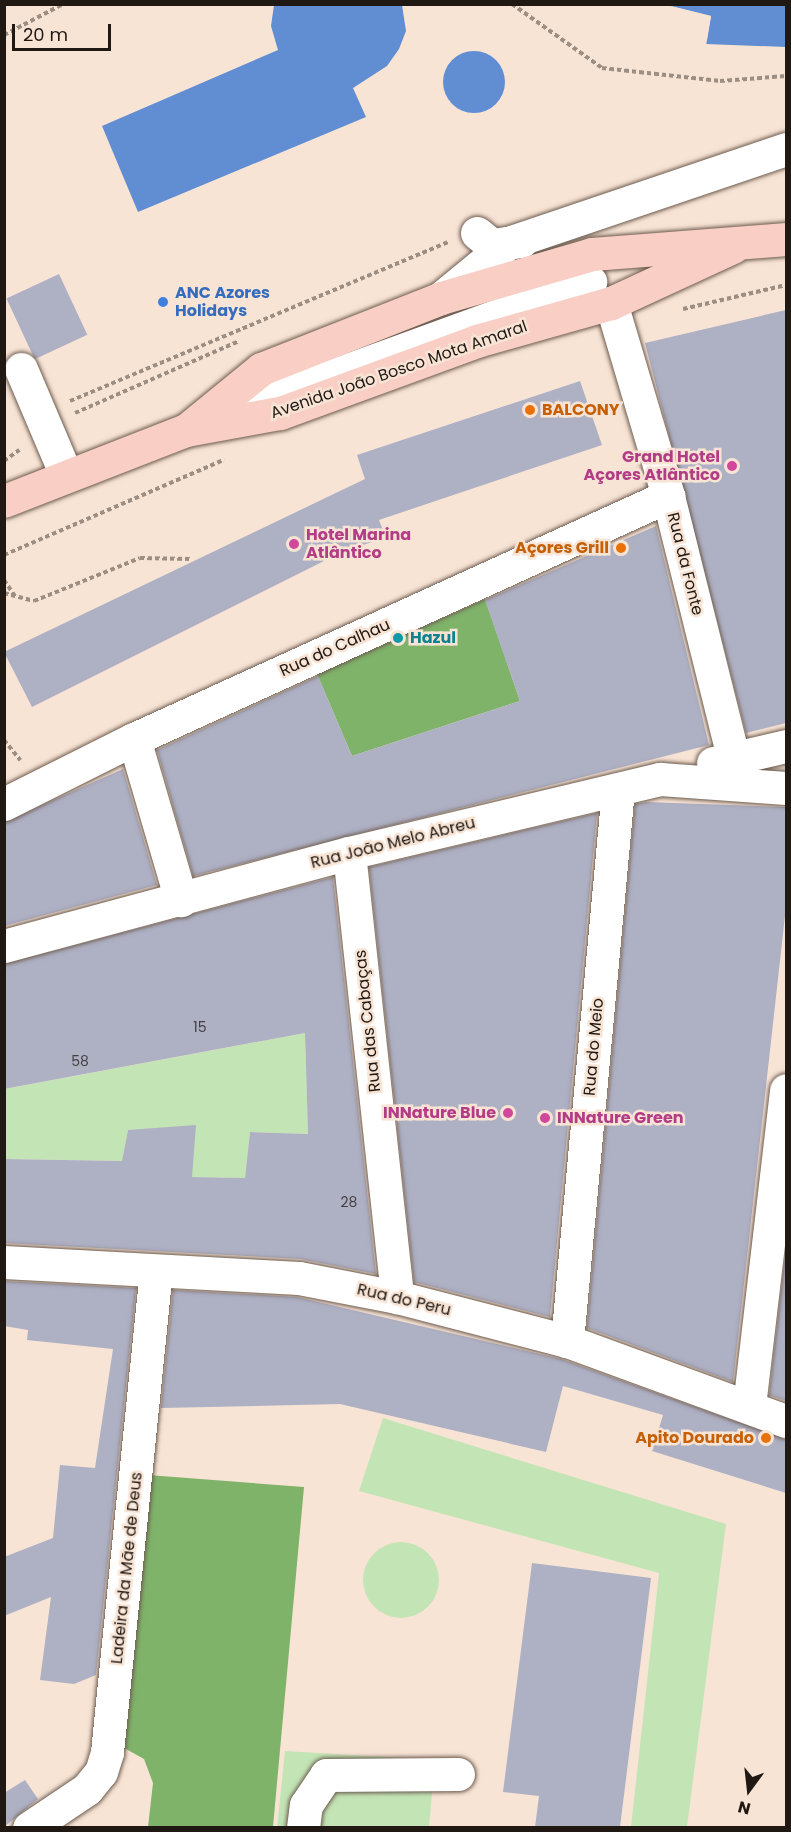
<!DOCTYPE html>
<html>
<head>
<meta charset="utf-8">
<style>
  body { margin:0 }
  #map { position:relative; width:791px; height:1832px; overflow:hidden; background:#f8e4d5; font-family:Poppins,sans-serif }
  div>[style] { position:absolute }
  .green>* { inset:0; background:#c3e5b6 }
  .round { border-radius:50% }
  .forest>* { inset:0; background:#7fb36a }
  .water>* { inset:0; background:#618dd2 }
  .pier>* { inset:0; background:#f8e4d5 }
  .building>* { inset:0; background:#aeb0c4; transform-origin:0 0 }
  .path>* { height:4px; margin-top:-2px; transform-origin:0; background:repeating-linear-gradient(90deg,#9c8e83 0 4.5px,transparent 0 7.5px) }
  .roads { filter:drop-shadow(0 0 2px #6c5b4e) drop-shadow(0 0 2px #6c5b4e) }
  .minor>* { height:33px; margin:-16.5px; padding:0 16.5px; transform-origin:16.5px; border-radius:16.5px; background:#fff }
  .major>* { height:33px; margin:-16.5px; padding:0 16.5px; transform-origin:16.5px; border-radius:16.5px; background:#f9cec4 }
  .dots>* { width:16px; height:16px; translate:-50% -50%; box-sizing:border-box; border:3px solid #f8e4d5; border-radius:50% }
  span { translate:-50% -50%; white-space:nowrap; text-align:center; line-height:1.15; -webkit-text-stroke:5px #f8e4d5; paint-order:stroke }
  .number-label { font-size:14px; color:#433e3f }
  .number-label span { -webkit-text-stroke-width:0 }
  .shop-label { font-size:16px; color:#366cbe; font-weight:700 }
  .left { translate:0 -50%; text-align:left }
  .street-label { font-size:16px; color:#1f1813 }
  .food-label { font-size:16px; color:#c56008; font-weight:700 }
  .right { translate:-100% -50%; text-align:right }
  .hotel-label { font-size:16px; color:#b23c85; font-weight:700 }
  .culture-label { font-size:16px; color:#0d838f; font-weight:700 }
  .frame { position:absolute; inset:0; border:6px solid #1f1813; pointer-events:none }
  .north { position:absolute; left:719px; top:1760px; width:60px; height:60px; -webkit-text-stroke:4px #f8e4d5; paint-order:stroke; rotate:195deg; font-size:16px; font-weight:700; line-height:24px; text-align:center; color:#1f1813 }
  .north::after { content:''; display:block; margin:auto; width:21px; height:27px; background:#1f1813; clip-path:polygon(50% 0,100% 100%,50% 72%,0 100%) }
  .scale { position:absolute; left:12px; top:24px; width:99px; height:27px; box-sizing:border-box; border:3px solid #1f1813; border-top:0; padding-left:8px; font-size:18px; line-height:21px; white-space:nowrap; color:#1f1813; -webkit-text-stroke:4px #f8e4d5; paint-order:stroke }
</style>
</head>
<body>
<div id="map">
  <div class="green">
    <div style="clip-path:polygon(305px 1033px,308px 1134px,250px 1132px,245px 1178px,192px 1177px,128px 1130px,122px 1161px,5px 1159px,5px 1089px)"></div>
    <div style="clip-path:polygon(383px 1418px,726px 1524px,687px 1827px,631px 1827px,659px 1573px,359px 1491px)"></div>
    <div class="round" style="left:363px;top:1542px;width:76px;height:76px"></div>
    <div style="clip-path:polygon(285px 1751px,435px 1760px,429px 1827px,277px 1828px)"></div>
  </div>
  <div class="forest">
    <div style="clip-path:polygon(485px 599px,520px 701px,352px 756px,317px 674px)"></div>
    <div style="clip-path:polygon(148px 1475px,304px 1487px,273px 1827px,148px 1827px,153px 1783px,144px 1759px,117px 1744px)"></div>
  </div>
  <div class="water">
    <div style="clip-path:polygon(274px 5px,402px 5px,406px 31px,399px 49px,387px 66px,353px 88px,366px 117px,138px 212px,102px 126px,278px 50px,271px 26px)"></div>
    <div style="clip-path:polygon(666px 5px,786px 5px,786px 47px,706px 44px,711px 16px)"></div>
    <div class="round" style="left:443px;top:51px;width:62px;height:62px"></div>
  </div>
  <div class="pier">
    <div style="clip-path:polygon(663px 4px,711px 16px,706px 47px,708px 18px)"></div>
  </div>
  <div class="building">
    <div style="left:59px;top:274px;width:67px;height:58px;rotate:65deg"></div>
    <div style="clip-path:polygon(786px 310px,786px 723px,746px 733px,645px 343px)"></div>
    <div style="clip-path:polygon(580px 381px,602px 445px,379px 520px,386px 538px,346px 550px,32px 707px,4px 652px,365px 479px,357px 455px)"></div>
    <div style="clip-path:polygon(656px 526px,709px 745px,193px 876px,157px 750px,318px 676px,352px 756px,520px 701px,485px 600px)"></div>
    <div style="clip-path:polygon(123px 769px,157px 885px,4px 926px,4px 822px)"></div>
    <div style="clip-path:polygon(646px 802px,786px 807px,786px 907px,733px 1382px,587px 1328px,635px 804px)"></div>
    <div style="clip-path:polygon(597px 813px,550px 1317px,414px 1282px,369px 867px)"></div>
    <div style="clip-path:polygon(333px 877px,376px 1274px,300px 1259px,4px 1243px,4px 1159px,122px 1161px,128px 1130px,196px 1125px,192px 1177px,245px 1178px,250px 1132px,308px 1134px,305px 1033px,4px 1089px,4px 964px)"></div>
    <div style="clip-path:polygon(786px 1247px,786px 1401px,769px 1395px)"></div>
    <div style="clip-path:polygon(4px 1281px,136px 1288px,96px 1675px,74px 1684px,40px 1680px,51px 1597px,4px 1616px,4px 1557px,53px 1538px,60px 1465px,95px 1468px,113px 1349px,27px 1340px,28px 1330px,4px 1326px)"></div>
    <div style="clip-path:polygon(173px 1290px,297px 1297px,561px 1359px,786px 1439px,786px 1493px,652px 1451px,663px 1415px,563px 1386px,546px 1452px,340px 1404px,161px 1408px)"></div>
    <div style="clip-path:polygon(532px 1563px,651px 1578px,620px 1827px,535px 1827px,539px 1796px,503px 1792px)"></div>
    <div style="clip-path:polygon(25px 1780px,38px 1799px,4px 1827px,4px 1793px)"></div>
  </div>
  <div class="path">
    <div style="left:512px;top:4px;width:110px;rotate:35.4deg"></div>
    <div style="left:602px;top:68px;width:119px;rotate:6.3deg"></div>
    <div style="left:720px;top:81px;width:66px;rotate:-4.3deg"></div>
    <div style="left:4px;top:35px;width:67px;rotate:-27.7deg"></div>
    <div style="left:683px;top:309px;width:106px;rotate:-13.1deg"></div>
    <div style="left:70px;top:401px;width:410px;rotate:-22.8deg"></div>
    <div style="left:75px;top:413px;width:179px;rotate:-23.7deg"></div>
    <div style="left:4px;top:461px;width:19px;rotate:-36deg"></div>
    <div style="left:4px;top:555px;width:240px;rotate:-23.4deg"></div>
    <div style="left:4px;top:580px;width:22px;rotate:56deg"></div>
    <div style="left:4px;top:593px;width:31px;rotate:15deg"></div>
    <div style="left:34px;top:601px;width:114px;rotate:-22.1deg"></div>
    <div style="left:140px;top:558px;width:50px;rotate:1.1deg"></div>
    <div style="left:4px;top:740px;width:26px;rotate:51deg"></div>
  </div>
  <div class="roads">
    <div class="minor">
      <div style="left:477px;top:233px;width:19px;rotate:39deg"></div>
      <div style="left:492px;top:245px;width:30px;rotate:-8deg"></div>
      <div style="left:441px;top:298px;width:87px;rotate:-39.4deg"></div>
      <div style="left:508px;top:243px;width:293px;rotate:-18.7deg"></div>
      <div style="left:611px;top:303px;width:201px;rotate:73.5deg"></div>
      <div style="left:668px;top:496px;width:269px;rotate:76deg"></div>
      <div style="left:21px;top:369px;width:115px;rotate:67deg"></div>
      <div style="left:221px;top:416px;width:393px;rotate:-20deg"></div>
      <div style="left:134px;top:739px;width:168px;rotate:73.7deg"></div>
      <div style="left:713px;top:763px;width:75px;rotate:-13.1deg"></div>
      <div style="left:4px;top:804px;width:145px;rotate:-26.6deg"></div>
      <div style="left:134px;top:739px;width:587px;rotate:-24.47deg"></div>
      <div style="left:349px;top:853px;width:447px;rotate:83.8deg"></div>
      <div style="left:4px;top:946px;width:357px;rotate:-15.1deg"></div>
      <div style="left:349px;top:853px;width:320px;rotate:-13.4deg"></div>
      <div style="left:660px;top:779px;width:126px;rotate:4.1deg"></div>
      <div style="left:4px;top:1262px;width:295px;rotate:3.1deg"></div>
      <div style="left:299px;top:1278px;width:100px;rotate:11deg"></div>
      <div style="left:397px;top:1297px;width:176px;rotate:14.5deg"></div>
      <div style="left:567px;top:1341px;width:233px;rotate:20.1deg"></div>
      <div style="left:567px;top:1341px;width:554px;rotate:-84.72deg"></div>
      <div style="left:749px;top:1406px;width:318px;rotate:-83.3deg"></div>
      <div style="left:29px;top:1828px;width:70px;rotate:-33.9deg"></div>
      <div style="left:87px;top:1789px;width:22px;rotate:-51deg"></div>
      <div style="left:101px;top:1772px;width:21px;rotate:-73deg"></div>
      <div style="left:107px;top:1752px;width:481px;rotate:-84.2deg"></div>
      <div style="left:303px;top:1828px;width:23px;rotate:-83deg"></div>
      <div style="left:306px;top:1805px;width:36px;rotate:-56deg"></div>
      <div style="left:326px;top:1775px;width:132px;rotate:-0.4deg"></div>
    </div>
    <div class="major">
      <div style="left:190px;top:427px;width:92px;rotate:-39.2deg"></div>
      <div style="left:261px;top:369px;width:193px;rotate:-21.5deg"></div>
      <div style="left:441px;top:298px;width:157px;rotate:-16.2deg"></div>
      <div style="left:592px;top:254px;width:195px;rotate:-4.4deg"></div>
      <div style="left:4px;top:501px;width:195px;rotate:-21.3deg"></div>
      <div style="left:186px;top:430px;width:96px;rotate:-10.3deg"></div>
      <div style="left:280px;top:413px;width:210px;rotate:-20.1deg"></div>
      <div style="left:477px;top:341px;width:139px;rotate:-15.8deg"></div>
      <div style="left:611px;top:303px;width:134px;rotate:-24.7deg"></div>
    </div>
  </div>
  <div class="dots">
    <div style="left:163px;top:302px;background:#3f7fe0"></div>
    <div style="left:530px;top:410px;background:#e8710a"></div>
    <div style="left:732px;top:466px;background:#d1479c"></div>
    <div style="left:294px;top:544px;background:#d1479c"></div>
    <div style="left:621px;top:548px;background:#e8710a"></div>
    <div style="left:398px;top:638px;background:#0f9aa8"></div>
    <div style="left:508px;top:1113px;background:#d1479c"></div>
    <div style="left:545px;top:1118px;background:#d1479c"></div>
    <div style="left:766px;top:1438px;background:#e8710a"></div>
  </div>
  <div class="number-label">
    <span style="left:200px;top:1027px">15</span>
    <span style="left:80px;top:1061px">58</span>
    <span style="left:349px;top:1202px">28</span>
  </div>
  <div class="shop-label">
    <span class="left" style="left:175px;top:302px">ANC Azores<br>Holidays</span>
  </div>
  <div class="street-label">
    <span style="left:399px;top:370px;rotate:-19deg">Avenida João Bosco Mota Amaral</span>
    <span style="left:685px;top:564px;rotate:76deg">Rua da Fonte</span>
    <span style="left:335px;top:648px;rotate:-24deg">Rua do Calhau</span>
    <span style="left:393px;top:843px;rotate:-14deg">Rua João Melo Abreu</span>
    <span style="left:368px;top:1021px;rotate:-96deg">Rua das Cabaças</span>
    <span style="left:594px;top:1047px;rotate:-85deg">Rua do Meio</span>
    <span style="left:404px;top:1300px;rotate:13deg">Rua do Peru</span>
    <span style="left:127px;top:1568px;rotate:-84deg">Ladeira da Mãe de Deus</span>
  </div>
  <div class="food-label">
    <span class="left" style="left:542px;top:410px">BALCONY</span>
    <span class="right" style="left:609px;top:548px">Açores Grill</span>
    <span class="right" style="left:754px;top:1438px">Apito Dourado</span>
  </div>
  <div class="hotel-label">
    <span class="right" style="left:720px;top:466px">Grand Hotel<br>Açores Atlântico</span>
    <span class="left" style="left:306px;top:544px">Hotel Marina<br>Atlântico</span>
    <span class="right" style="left:496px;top:1113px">INNature Blue</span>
    <span class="left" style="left:557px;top:1118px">INNature Green</span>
  </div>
  <div class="culture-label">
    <span class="left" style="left:410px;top:638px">Hazul</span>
  </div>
  <div class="frame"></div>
  <div class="north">N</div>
  <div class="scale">20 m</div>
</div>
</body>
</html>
